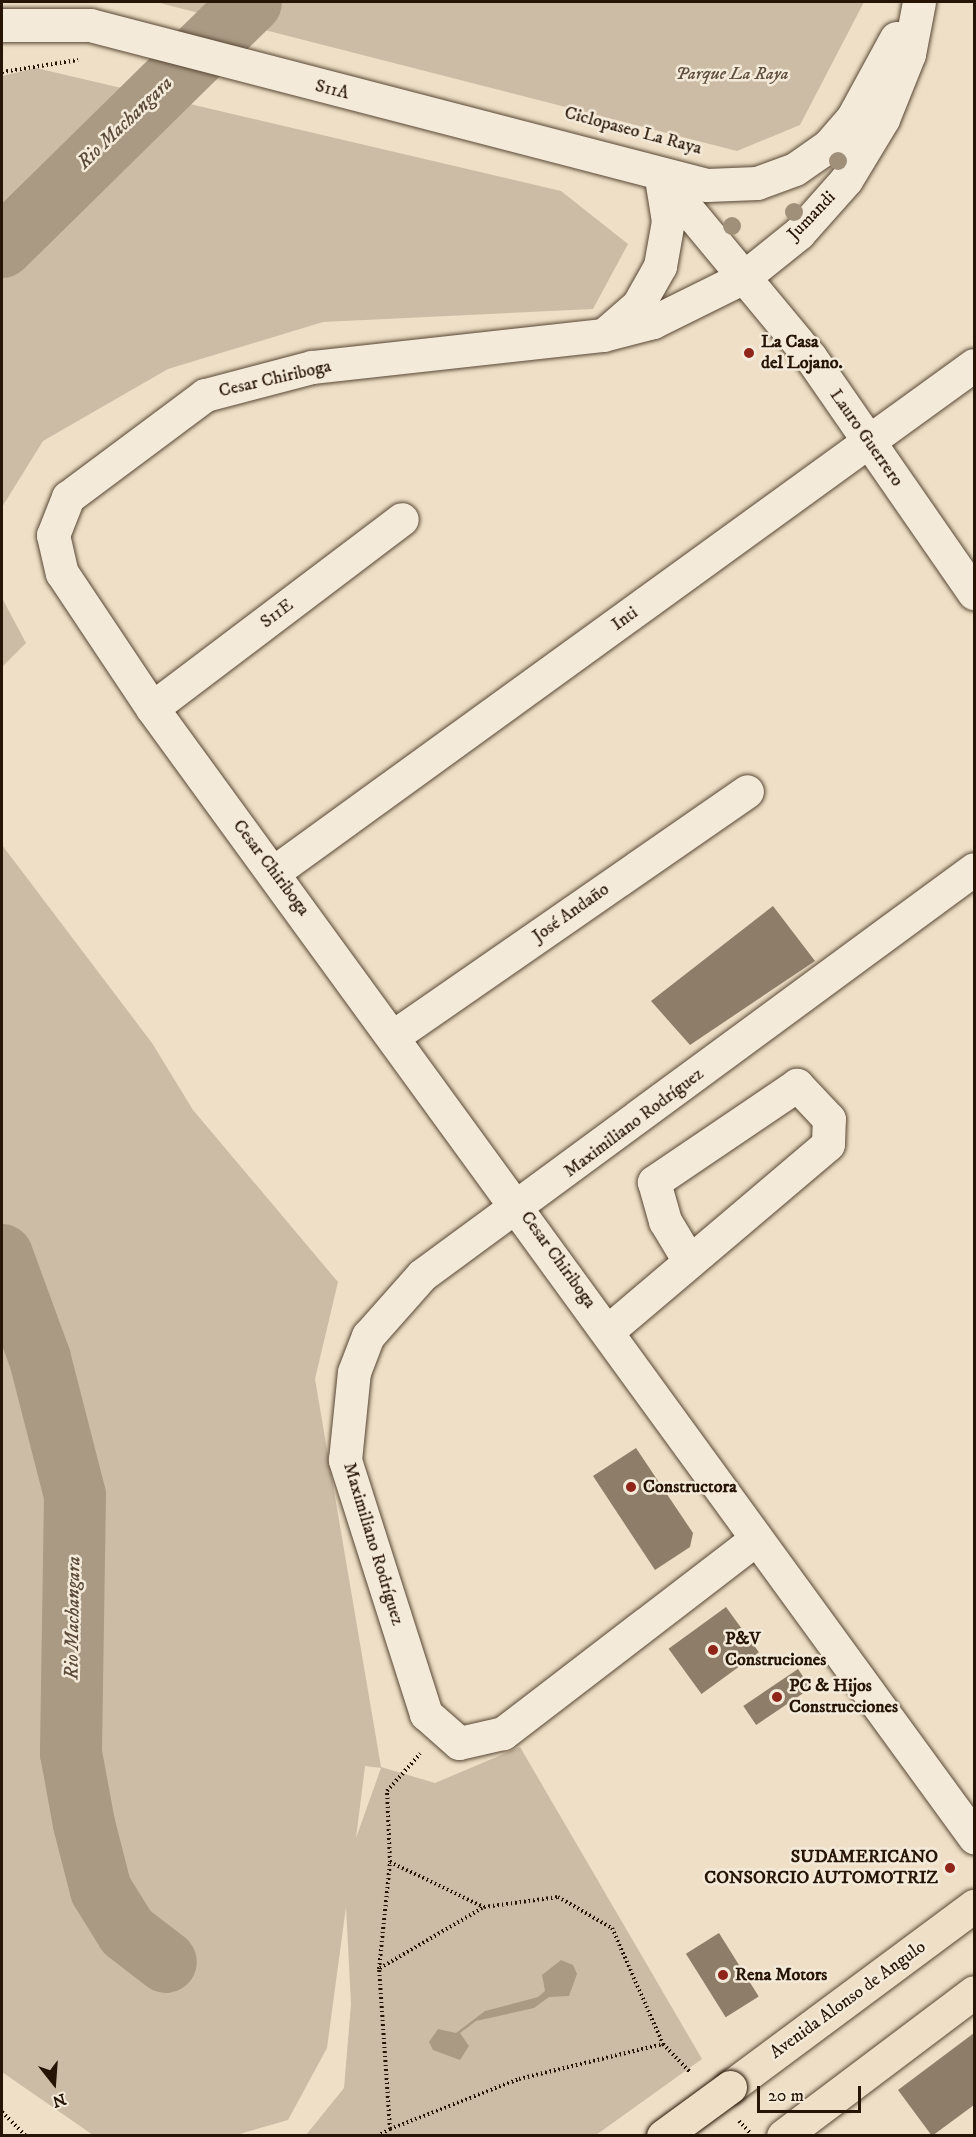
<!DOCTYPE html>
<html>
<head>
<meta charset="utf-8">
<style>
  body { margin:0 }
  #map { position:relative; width:976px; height:2137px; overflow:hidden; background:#eedfc6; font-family:"IM FELL DW Pica",serif }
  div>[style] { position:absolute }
  .green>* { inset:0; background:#ccbca5 }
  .water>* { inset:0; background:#aa9a84 }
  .river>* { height:62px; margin:-31px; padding:0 31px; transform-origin:31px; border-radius:31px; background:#aa9a84 }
  .building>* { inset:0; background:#8e7e69; transform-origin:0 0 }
  .path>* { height:4px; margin-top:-2px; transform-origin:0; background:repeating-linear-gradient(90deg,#261404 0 1.5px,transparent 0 4.5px) }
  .roads { filter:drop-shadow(0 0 2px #584734) drop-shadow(0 0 2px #584734) }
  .minor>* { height:33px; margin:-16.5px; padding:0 16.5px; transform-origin:16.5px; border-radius:16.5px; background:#f4eada }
  .major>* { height:33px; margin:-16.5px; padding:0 16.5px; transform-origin:16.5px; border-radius:16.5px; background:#eedfc6 }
  .bridges { filter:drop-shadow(0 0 2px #261404) drop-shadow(0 0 2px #261404) }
  .major-bridge>* { height:33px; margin:-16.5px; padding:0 16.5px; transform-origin:16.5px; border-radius:16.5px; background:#eedfc6 }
  .trees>* { width:18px; height:18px; margin:-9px; border-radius:50%; background:#a0907a }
  .dots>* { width:16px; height:16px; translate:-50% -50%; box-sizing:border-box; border:3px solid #f4eada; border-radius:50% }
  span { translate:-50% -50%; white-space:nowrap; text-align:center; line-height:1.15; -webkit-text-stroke:5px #f4eada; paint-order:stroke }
  .park-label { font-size:18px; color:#604f3c; font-style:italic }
  .street-label { font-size:18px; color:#261404 }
  .poi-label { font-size:18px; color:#261404; font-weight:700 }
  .left { translate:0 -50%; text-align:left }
  .right { translate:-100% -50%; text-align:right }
  .water-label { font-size:20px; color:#5b4a37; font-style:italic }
  .frame { position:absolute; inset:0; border:3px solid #261404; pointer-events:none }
  .north { position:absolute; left:24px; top:2053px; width:60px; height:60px; -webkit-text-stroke:4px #f4eada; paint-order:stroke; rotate:163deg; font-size:16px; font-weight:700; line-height:24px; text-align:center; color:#261404 }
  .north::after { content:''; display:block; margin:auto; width:21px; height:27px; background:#261404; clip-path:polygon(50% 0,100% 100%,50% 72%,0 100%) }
  .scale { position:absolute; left:757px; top:2086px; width:104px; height:27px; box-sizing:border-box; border:3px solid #261404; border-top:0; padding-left:8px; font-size:18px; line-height:21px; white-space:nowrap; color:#261404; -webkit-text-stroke:4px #f4eada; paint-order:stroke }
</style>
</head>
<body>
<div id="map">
  <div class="green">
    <div style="clip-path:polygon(156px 2px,864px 2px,800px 125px,737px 151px)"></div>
    <div style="clip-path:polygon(36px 68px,561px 191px,628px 244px,593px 309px,323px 322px,168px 369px,43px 441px,2px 507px,2px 76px)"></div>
    <div style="clip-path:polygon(2px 598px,26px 643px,2px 667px)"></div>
    <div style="clip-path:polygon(evenodd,2px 845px,152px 1043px,193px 1110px,338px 1282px,315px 1379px,381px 1767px,435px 1783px,520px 1747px,702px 2059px,596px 2135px,306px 2135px,344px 2088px,351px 2004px,346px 1907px,327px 2048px,288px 2120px,236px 2135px,93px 2135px,2px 2072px,2px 845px,365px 1766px,381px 1768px,356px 1838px,365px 1766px)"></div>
  </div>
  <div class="water">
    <div style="clip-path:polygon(561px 1960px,573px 1965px,577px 1974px,569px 1996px,549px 1997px,534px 2008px,476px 2021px,460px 2033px,469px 2046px,460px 2060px,433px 2050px,429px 2042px,438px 2029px,456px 2033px,485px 2011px,538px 1997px,545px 1991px,542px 1975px)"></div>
  </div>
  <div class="river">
    <div style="left:2px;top:247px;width:349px;rotate:-44.5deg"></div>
    <div style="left:2px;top:1255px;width:111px;rotate:69.9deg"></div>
    <div style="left:40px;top:1359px;width:140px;rotate:75.6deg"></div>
    <div style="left:75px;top:1495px;width:258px;rotate:90.9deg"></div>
    <div style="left:71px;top:1753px;width:72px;rotate:79.6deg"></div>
    <div style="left:84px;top:1824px;width:68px;rotate:75.6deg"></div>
    <div style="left:101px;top:1890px;width:49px;rotate:58.2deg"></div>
    <div style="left:127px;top:1932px;width:49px;rotate:37.6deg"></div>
  </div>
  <div class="building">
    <div style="clip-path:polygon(773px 906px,815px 961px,690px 1045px,651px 1001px)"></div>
    <div style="clip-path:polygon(636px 1448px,693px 1533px,690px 1547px,655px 1570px,593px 1476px)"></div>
    <div style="left:726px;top:1607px;width:56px;height:71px;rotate:54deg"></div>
    <div style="left:798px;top:1669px;width:23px;height:66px;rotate:56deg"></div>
    <div style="left:719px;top:1933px;width:75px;height:39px;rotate:58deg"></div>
    <div style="clip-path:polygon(974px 2033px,974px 2105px,932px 2136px,898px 2090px)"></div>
  </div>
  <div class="path">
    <div style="left:2px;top:72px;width:77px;rotate:-9deg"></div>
    <div style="left:390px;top:1862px;width:104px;rotate:25.6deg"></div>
    <div style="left:484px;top:1907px;width:75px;rotate:-7.7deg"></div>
    <div style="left:558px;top:1897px;width:62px;rotate:29.9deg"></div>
    <div style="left:612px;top:1928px;width:127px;rotate:66.3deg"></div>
    <div style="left:663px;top:2044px;width:40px;rotate:46deg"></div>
    <div style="left:380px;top:1968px;width:121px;rotate:-30.4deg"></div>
    <div style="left:2px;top:2112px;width:34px;rotate:45deg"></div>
    <div style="left:739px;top:2121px;width:16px;rotate:47deg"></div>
    <div style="left:390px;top:2129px;width:138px;rotate:-21.2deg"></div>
    <div style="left:519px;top:2079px;width:148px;rotate:-13.7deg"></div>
    <div style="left:377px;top:2136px;width:15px;rotate:-28deg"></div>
    <div style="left:390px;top:2129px;width:160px;rotate:-93.9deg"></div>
    <div style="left:379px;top:1969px;width:108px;rotate:-84.1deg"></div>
    <div style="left:390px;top:1862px;width:71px;rotate:-92.4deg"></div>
    <div style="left:387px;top:1791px;width:50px;rotate:-48.3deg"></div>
  </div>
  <div class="roads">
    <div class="minor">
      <div style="left:919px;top:2px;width:53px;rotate:100.9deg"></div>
      <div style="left:909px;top:54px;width:70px;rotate:111.8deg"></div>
      <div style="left:883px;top:119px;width:71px;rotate:121.2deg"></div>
      <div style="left:846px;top:180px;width:71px;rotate:131.6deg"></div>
      <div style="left:799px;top:233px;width:70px;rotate:141.3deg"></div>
      <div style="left:744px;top:277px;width:102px;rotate:153.7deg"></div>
      <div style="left:653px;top:322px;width:52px;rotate:165.4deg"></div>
      <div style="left:603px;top:335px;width:293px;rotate:173.7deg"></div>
      <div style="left:312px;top:367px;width:111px;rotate:165.3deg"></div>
      <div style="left:205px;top:395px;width:171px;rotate:143.3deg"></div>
      <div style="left:68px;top:497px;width:41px;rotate:111.5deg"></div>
      <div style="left:53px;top:535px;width:39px;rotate:77deg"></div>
      <div style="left:62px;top:573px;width:162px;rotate:56.3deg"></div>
      <div style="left:152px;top:708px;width:1397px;rotate:53.94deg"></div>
      <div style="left:2px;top:25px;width:88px"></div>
      <div style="left:90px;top:25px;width:637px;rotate:14.54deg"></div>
      <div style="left:707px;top:185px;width:50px;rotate:-2.3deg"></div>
      <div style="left:757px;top:183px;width:40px;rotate:-20.2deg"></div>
      <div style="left:795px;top:169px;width:40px;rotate:-34.9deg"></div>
      <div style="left:828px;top:146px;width:38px;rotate:-49deg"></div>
      <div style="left:853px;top:117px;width:90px;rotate:-61.4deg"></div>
      <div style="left:660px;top:176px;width:236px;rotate:50.3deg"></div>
      <div style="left:811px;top:358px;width:286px;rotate:55.3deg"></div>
      <div style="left:606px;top:333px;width:43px;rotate:-41.2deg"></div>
      <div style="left:638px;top:305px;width:45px;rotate:-60.6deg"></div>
      <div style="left:660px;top:266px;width:46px;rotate:-79.9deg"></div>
      <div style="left:668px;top:221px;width:44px;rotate:-99.2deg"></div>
      <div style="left:152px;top:708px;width:313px;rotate:-37.1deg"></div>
      <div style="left:274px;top:872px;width:864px;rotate:-35.92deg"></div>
      <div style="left:395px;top:1035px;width:428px;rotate:-34.7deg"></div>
      <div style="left:609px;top:1330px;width:287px;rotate:-40.3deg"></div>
      <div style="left:828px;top:1144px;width:25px;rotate:-88deg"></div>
      <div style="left:829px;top:1119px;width:47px;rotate:-133.3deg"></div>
      <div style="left:797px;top:1085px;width:173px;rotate:145.9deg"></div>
      <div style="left:654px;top:1182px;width:41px;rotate:74.2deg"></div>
      <div style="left:665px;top:1221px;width:47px;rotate:59deg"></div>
      <div style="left:756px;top:1539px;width:319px;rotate:142.5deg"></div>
      <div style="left:503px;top:1733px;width:45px;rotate:167.2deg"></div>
      <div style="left:459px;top:1743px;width:44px;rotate:-138.7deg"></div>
      <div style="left:426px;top:1714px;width:267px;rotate:-107.7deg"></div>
      <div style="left:345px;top:1460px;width:88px;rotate:-84.2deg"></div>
      <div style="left:354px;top:1372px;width:39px;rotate:-69deg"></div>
      <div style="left:368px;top:1336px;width:81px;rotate:-48.5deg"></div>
      <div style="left:422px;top:1275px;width:685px;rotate:-36.33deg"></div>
    </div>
    <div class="major">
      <div style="left:730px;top:2087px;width:304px;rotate:-36.6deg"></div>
      <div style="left:783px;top:2136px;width:239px;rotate:-37deg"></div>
    </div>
  </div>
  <div class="bridges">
    <div class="major-bridge">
      <div style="left:663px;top:2136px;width:83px;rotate:-36.2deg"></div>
    </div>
  </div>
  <div class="trees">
    <div style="left:838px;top:161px"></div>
    <div style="left:794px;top:212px"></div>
    <div style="left:732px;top:226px"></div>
  </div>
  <div class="dots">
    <div style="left:749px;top:353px;background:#8f2418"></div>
    <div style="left:631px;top:1487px;background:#8f2418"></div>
    <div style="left:713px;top:1650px;background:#8f2418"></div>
    <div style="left:777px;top:1697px;background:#8f2418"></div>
    <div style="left:950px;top:1868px;background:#8f2418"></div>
    <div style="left:723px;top:1975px;background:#8f2418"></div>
  </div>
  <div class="park-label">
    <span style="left:732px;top:74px">Parque La Raya</span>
  </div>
  <div class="street-label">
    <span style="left:332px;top:90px;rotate:14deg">S11A</span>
    <span style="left:633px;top:131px;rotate:15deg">Ciclopaseo La Raya</span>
    <span style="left:812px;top:216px;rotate:-46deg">Jumandi</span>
    <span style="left:275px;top:379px;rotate:-13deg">Cesar Chiriboga</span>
    <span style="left:866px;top:438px;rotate:55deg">Lauro Guerrero</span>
    <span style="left:277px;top:614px;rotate:-37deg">S11E</span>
    <span style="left:625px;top:619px;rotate:-36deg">Inti</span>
    <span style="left:271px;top:868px;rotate:53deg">Cesar Chiriboga</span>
    <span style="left:571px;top:913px;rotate:-35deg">José Andaño</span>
    <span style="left:634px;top:1123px;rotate:-37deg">Maximiliano Rodríguez</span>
    <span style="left:558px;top:1260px;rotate:54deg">Cesar Chiriboga</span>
    <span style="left:373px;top:1544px;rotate:73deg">Maximiliano Rodríguez</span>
    <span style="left:848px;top:2000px;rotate:-36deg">Avenida Alonso de Angulo</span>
  </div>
  <div class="poi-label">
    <span class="left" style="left:761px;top:353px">La Casa<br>del Lojano.</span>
    <span class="left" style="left:643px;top:1487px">Constructora</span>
    <span class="left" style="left:725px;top:1650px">P&amp;V<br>Construciones</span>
    <span class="left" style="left:789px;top:1697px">PC &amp; Hijos<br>Construcciones</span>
    <span class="right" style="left:938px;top:1868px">SUDAMERICANO<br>CONSORCIO AUTOMOTRIZ</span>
    <span class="left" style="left:735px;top:1975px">Rena Motors</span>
  </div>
  <div class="water-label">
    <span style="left:125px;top:123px;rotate:-44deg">Rio Machangara</span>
    <span style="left:73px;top:1618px;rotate:-89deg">Rio Machangara</span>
  </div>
  <div class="frame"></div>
  <div class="north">N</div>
  <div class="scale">20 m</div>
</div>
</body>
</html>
